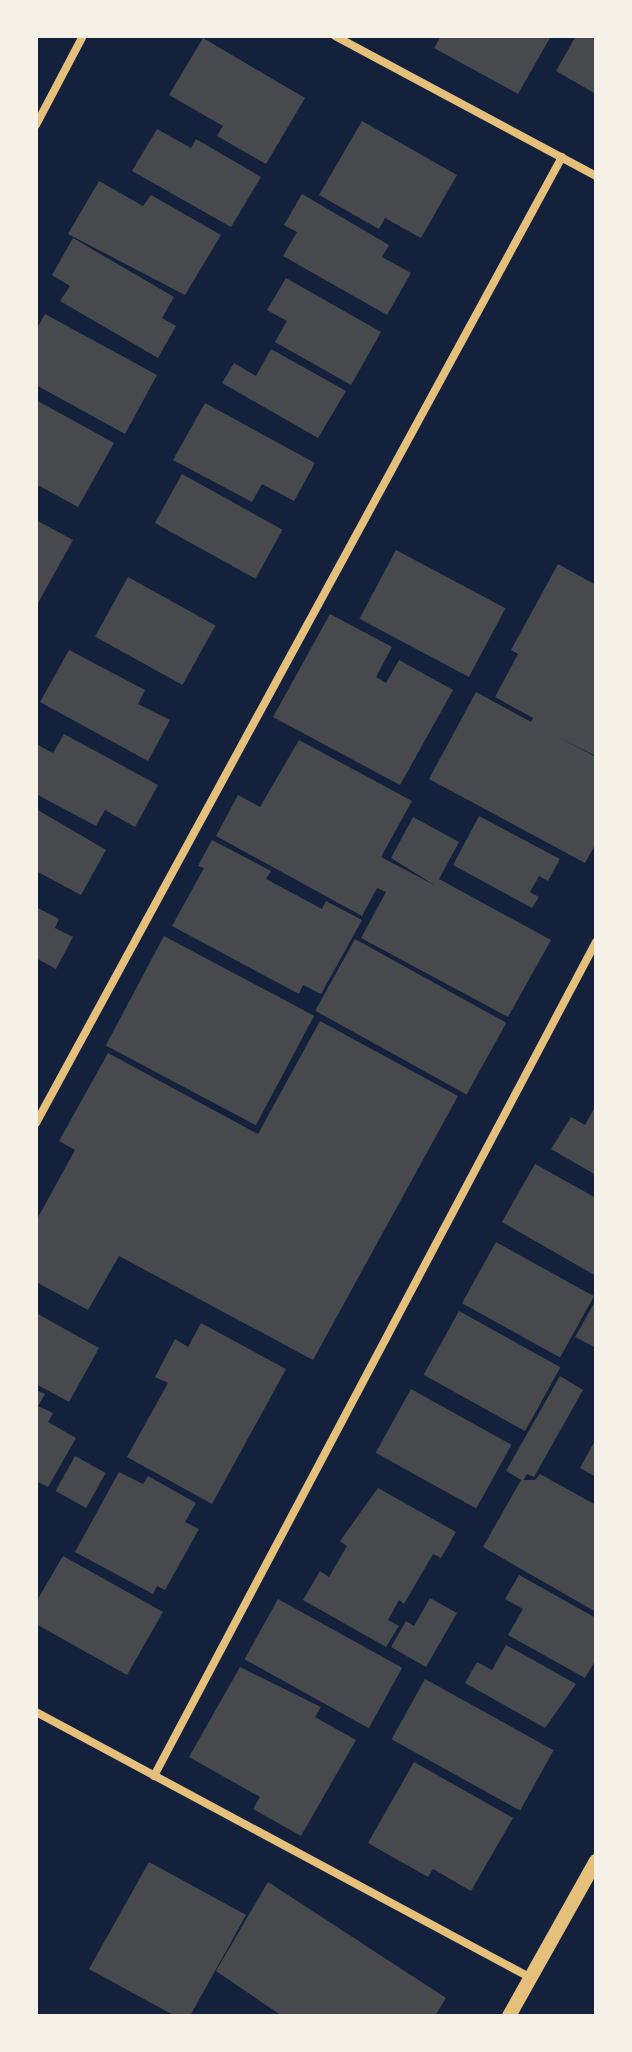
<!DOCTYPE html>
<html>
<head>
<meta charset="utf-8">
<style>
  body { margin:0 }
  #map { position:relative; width:632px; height:2052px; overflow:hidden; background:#14213d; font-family:"Sofia Sans Condensed",sans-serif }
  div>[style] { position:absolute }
  .building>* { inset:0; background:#48494c; transform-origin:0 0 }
  .minor>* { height:8px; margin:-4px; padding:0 4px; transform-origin:4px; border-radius:4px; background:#e5c07b }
  .tertiary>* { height:14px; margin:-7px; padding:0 7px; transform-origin:7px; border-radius:7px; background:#e5c07b }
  span { translate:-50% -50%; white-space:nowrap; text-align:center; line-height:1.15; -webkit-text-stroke:6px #f6f1e7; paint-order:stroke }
  .frame { position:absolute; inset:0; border:38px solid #f6f1e7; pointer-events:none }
</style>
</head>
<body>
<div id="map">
  <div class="building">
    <div style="clip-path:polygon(441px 36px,551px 36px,518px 94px,434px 48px)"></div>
    <div style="clip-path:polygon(576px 36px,596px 36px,596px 94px,556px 71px)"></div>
    <div style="clip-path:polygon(203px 38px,305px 98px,266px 164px,217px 136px,223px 126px,169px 95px)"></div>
    <div style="clip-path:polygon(362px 121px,457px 175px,421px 238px,385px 218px,379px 229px,319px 195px)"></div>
    <div style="clip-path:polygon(157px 129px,191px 148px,196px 139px,261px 177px,231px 227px,132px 171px)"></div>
    <div style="clip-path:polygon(99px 181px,143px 206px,151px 195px,221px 235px,185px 295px,68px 234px)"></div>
    <div style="clip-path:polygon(302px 194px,389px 245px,382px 257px,411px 273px,387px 315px,283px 256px,297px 232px,284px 225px)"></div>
    <div style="clip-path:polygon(73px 238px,174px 297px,162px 318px,176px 326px,158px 358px,60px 301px,70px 286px,52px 275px)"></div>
    <div style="clip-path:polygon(286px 278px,381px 332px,351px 385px,275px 342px,287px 321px,267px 310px)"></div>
    <div style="clip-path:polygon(45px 314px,157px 375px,125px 434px,36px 385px,36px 330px)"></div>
    <div style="clip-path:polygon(271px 349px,346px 391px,318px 438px,222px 383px,234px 363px,256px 376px)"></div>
    <div style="clip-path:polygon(36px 400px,114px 443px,78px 507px,36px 484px)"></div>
    <div style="clip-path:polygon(205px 403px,315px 463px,294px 501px,262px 484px,252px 502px,173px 460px)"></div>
    <div style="left:182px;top:474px;width:115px;height:56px;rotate:29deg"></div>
    <div style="clip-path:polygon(36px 520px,73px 540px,38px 603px,36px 601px)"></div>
    <div style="left:396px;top:550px;width:124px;height:78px;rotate:28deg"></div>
    <div style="clip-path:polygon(558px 564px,596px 585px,596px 756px,558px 737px,596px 757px,596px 843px,585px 863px,429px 779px,476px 692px,531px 722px,533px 718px,495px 697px,518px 654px,511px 650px)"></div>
    <div style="left:128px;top:577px;width:100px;height:68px;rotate:29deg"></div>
    <div style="clip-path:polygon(330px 614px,392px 647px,376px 677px,386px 683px,399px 660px,453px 690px,400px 785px,273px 717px)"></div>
    <div style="clip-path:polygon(69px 650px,145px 690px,138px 704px,170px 720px,148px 761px,40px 702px)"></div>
    <div style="clip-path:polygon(64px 734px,158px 785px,135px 827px,105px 810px,96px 826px,36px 794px,36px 749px,38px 745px,53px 753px)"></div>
    <div style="clip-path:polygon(299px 740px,412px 801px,381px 857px,436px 886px,391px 858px,413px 817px,459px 842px,439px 879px,551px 940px,508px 1017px,361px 938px,386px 892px,377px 888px,362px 916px,216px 836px,238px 795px,260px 807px)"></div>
    <div style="clip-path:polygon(36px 809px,106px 850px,81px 895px,36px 871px)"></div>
    <div style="clip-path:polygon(479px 816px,560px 859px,548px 881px,539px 876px,530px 892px,539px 897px,532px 908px,453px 865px)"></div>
    <div style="clip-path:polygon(212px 840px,271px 871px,266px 879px,322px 909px,326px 901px,362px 920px,321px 994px,303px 985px,299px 994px,172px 926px,204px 868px,198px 866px)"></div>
    <div style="clip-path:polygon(36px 907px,59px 919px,55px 928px,73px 937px,56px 969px,36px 958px)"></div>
    <div style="left:164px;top:936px;width:170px;height:124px;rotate:28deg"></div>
    <div style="left:355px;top:939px;width:173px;height:82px;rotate:29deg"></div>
    <div style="clip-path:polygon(320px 1021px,458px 1096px,313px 1360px,119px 1256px,88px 1310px,36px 1282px,36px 1221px,75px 1150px,59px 1141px,108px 1053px,258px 1134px)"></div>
    <div style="clip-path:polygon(596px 1105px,596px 1175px,551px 1149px,571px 1117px,585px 1125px)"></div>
    <div style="clip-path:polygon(535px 1164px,596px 1198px,596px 1276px,502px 1222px)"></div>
    <div style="left:496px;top:1242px;width:112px;height:70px;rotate:29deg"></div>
    <div style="clip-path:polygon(596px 1300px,596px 1348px,575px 1337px)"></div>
    <div style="left:459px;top:1311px;width:116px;height:73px;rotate:29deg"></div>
    <div style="clip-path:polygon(36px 1313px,99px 1348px,69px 1402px,36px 1384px)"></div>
    <div style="clip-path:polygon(201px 1323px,286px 1369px,212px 1504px,127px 1457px,168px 1383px,155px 1377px,175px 1339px,188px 1347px)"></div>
    <div style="clip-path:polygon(560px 1376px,583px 1390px,534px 1477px,527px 1474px,523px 1481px,506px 1471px)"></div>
    <div style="left:411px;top:1389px;width:115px;height:73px;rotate:29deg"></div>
    <div style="clip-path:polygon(36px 1390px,45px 1394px,38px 1406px,53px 1413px,48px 1422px,76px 1438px,48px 1487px,36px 1481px)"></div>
    <div style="clip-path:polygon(596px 1439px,596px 1477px,580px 1468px)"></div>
    <div style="left:75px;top:1456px;width:35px;height:40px;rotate:29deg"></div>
    <div style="clip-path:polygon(119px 1472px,143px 1484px,148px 1476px,196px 1503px,185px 1522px,199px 1529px,165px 1590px,157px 1586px,153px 1594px,75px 1552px)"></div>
    <div style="clip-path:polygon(540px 1474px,596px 1505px,596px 1612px,483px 1547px,521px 1480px,535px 1480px)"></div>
    <div style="clip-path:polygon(378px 1488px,456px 1532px,441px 1558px,433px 1554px,404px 1604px,399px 1600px,388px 1620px,399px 1626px,386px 1647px,303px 1600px,320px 1571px,329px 1577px,347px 1546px,340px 1541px)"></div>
    <div style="clip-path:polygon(63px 1556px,163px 1612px,127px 1675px,36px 1624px,36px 1602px)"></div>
    <div style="clip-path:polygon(519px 1575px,596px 1618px,596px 1659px,585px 1678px,508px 1635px,523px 1609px,505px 1599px)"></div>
    <div style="clip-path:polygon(430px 1598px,457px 1613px,426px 1667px,391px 1647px,406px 1621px,414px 1626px)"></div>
    <div style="left:278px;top:1599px;width:142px;height:69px;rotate:29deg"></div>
    <div style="clip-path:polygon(506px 1645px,576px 1684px,545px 1728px,465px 1683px,477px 1662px,492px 1670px)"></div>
    <div style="clip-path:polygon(240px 1667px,321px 1707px,315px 1717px,356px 1740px,301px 1836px,253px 1809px,260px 1797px,189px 1757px)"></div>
    <div style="left:425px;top:1679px;width:147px;height:69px;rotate:29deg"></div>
    <div style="clip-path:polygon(414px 1762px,513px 1818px,471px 1891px,433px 1869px,428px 1877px,368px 1843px)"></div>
    <div style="clip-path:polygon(149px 1862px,246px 1915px,190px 2016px,175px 2016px,89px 1969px)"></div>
    <div style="clip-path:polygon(268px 1882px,446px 1998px,435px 2016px,282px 2016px,216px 1971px)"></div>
  </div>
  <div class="minor">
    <div style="left:335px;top:36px;width:296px;rotate:28.2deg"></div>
    <div style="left:36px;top:125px;width:101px;rotate:-62.2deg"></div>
    <div style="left:36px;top:1123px;width:1100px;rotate:-61.43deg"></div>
    <div style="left:36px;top:1712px;width:562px;rotate:28.25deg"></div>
    <div style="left:154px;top:1776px;width:944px;rotate:-62.08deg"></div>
  </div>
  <div class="tertiary">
    <div style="left:509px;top:2016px;width:178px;rotate:-60.7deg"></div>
  </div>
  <div class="frame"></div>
</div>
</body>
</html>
